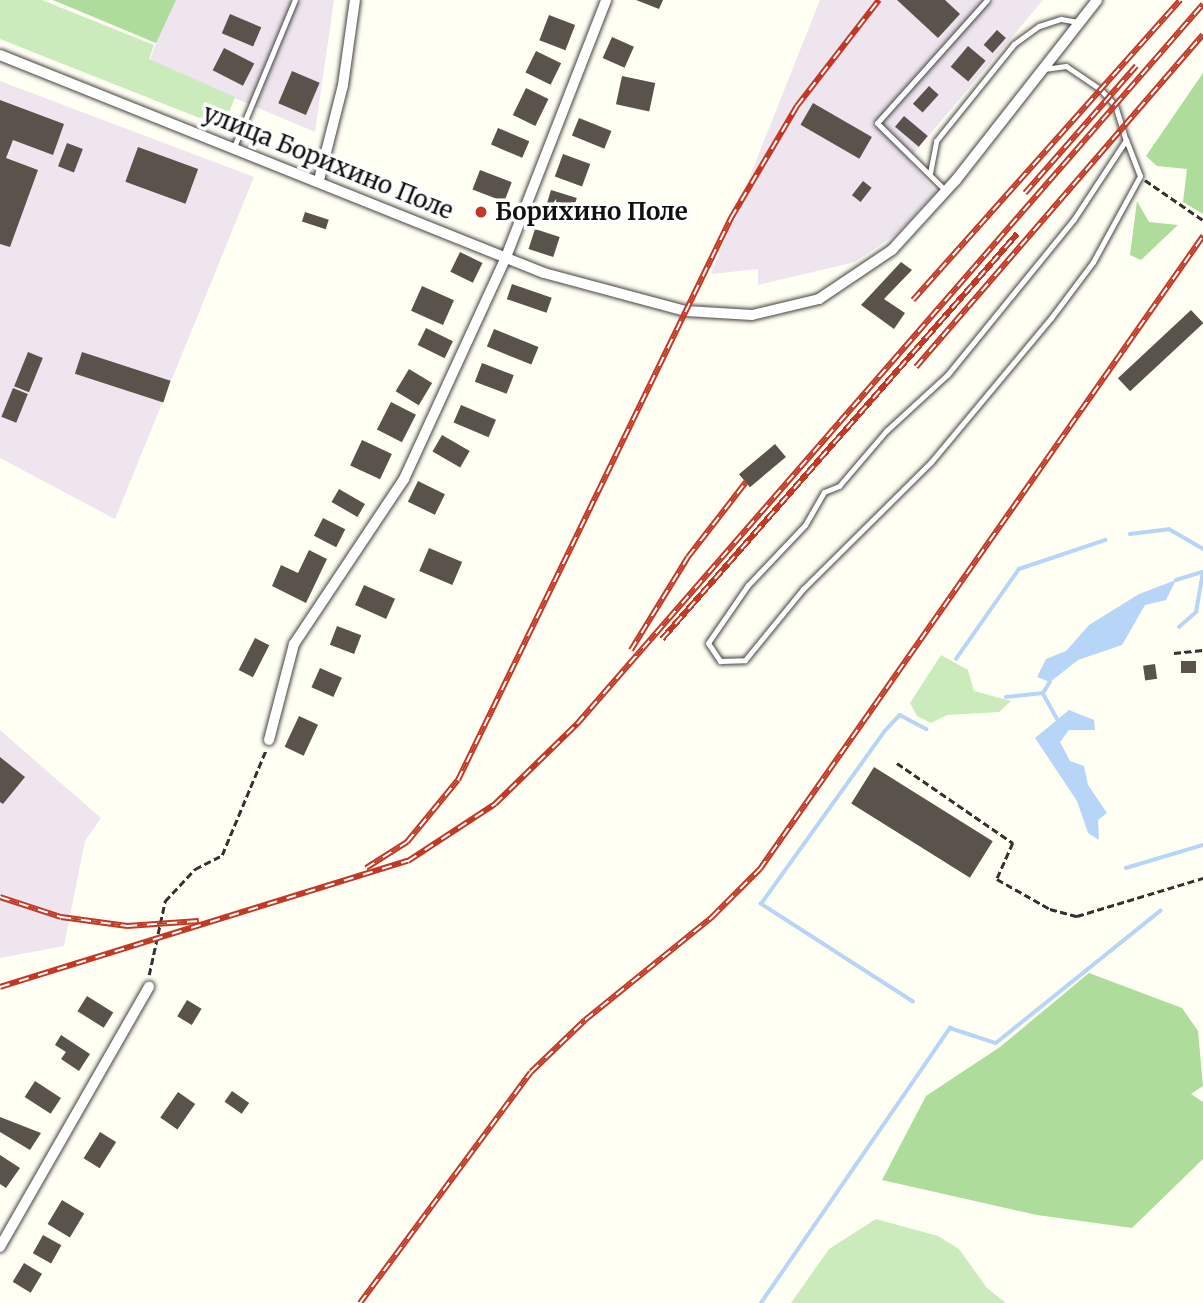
<!DOCTYPE html>
<html>
<head>
<meta charset="utf-8">
<style>
  body { margin:0 }
  #map { position:relative; width:1203px; height:1303px; overflow:hidden; background:#fffff4; font-family:Merriweather,serif }
  div>[style] { position:absolute }
  .industrial>* { inset:0; background:#eee5ee }
  .green>* { inset:0; background:#ccebbc }
  .forest>* { inset:0; background:#addc9b }
  .water>* { inset:0; background:#b7d5f7 }
  .stream>* { height:3.5px; margin:-1.75px; padding:0 1.75px; transform-origin:1.75px; border-radius:1.75px; background:#b7d5f7 }
  .building>* { inset:0; background:#59534c; transform-origin:0 0 }
  .path>* { height:2.5px; margin-top:-1.25px; transform-origin:0; background:repeating-linear-gradient(90deg,#323232 0 7px,transparent 0 10.5px) }
  .roads { filter:drop-shadow(0 0 2px #434343) drop-shadow(0 0 2px #434343) }
  .lane>* { height:5px; margin:-2.5px; padding:0 2.5px; transform-origin:2.5px; border-radius:2.5px; background:#fff }
  .street>* { height:10px; margin:-5px; padding:0 5px; transform-origin:5px; border-radius:5px; background:#fff }
  .rail>* { height:6px; margin-top:-3px; transform-origin:0; background:repeating-linear-gradient(90deg,#fff 0 10px,#c33825 0 20px); box-sizing:border-box; border-block:2px solid #c33825 }
  .dots>* { width:19px; height:19px; translate:-50% -50%; box-sizing:border-box; border:4px solid #fff; border-radius:50% }
  span { translate:-50% -50%; white-space:nowrap; text-align:center; line-height:1.15; -webkit-text-stroke:7px #fff; paint-order:stroke }
  .street-label { font-size:24px; color:#101010 }
  .poi-label { font-size:24px; color:#101010; font-weight:700 }
  .left { translate:0 -50%; text-align:left }
</style>
</head>
<body>
<div id="map">
  <div class="industrial">
    <div style="clip-path:polygon(53px 0,334px 0,315px 132px,149px 62px,156px 43px)"></div>
    <div style="clip-path:polygon(820px 0,1043px 0,908px 160px,936px 192px,899px 232px,855px 262px,758px 285px,758px 269px,711px 274px)"></div>
    <div style="clip-path:polygon(0 81px,254px 177px,115px 519px,0 458px)"></div>
    <div style="clip-path:polygon(0 730px,101px 818px,85px 841px,64px 946px,0 958px)"></div>
  </div>
  <div class="green">
    <div style="clip-path:polygon(0 0,42px 0,154px 45px,149px 59px,235px 97px,226px 120px,217px 125px,0 39px)"></div>
    <div style="clip-path:polygon(941px 655px,968px 670px,974px 691px,1011px 701px,999px 712px,947px 715px,931px 723px,917px 716px,910px 703px)"></div>
    <div style="clip-path:polygon(876px 1219px,938px 1236px,959px 1249px,987px 1288px,1006px 1303px,791px 1303px,829px 1249px)"></div>
  </div>
  <div class="forest">
    <div style="clip-path:polygon(53px 0,176px 0,156px 43px)"></div>
    <div style="clip-path:polygon(1203px 73px,1203px 214px,1183px 202px,1187px 169px,1157px 166px,1146px 156px)"></div>
    <div style="clip-path:polygon(1137px 201px,1149px 222px,1178px 225px,1141px 260px,1130px 255px)"></div>
    <div style="clip-path:polygon(1089px 973px,1182px 1008px,1198px 1031px,1203px 1086px,1191px 1094px,1203px 1102px,1203px 1159px,1132px 1228px,1037px 1215px,882px 1180px,926px 1096px,1000px 1047px)"></div>
  </div>
  <div class="water">
    <div style="clip-path:polygon(1176px 580px,1166px 600px,1145px 605px,1122px 645px,1078px 660px,1050px 682px,1037px 677px,1046px 659px,1066px 651px,1089px 625px,1139px 594px)"></div>
    <div style="clip-path:polygon(1069px 710px,1094px 720px,1095px 730px,1069px 730px,1060px 742px,1070px 761px,1084px 766px,1088px 785px,1107px 813px,1098px 820px,1099px 840px,1088px 833px,1077px 801px,1035px 738px)"></div>
  </div>
  <div class="stream">
    <div style="left:1130px;top:534px;width:39px;rotate:-7deg"></div>
    <div style="left:1169px;top:529px;width:39px;rotate:30deg"></div>
    <div style="left:1176px;top:580px;width:28px;rotate:-17deg"></div>
    <div style="left:1179px;top:627px;width:23px;rotate:-41deg"></div>
    <div style="left:1196px;top:612px;width:39px;rotate:-80deg"></div>
    <div style="left:956px;top:659px;width:110px;rotate:-55deg"></div>
    <div style="left:1019px;top:569px;width:91px;rotate:-18.6deg"></div>
    <div style="left:1043px;top:693px;width:29px;rotate:61deg"></div>
    <div style="left:1006px;top:697px;width:37px;rotate:-6deg"></div>
    <div style="left:1043px;top:693px;width:13px;rotate:-58deg"></div>
    <div style="left:1126px;top:868px;width:80px;rotate:-16.6deg"></div>
    <div style="left:913px;top:1002px;width:181px;rotate:-147.2deg"></div>
    <div style="left:761px;top:904px;width:211px;rotate:-54.4deg"></div>
    <div style="left:884px;top:732px;width:23px;rotate:-47deg"></div>
    <div style="left:900px;top:715px;width:30px;rotate:28deg"></div>
    <div style="left:761px;top:1303px;width:334px;rotate:-55.5deg"></div>
    <div style="left:950px;top:1028px;width:48px;rotate:18.1deg"></div>
    <div style="left:996px;top:1043px;width:211px;rotate:-38.8deg"></div>
  </div>
  <div class="building">
    <div style="clip-path:polygon(636px 0,663px 0,659px 9px)"></div>
    <div style="clip-path:polygon(897px 0,945px 0,960px 14px,938px 38px)"></div>
    <div style="left:230px;top:14px;width:34px;height:21px;rotate:23deg"></div>
    <div style="left:549px;top:15px;width:28px;height:27px;rotate:21deg"></div>
    <div style="left:997px;top:30px;width:12px;height:20px;rotate:42deg"></div>
    <div style="left:612px;top:37px;width:24px;height:23px;rotate:24deg"></div>
    <div style="left:968px;top:46px;width:23px;height:27px;rotate:40deg"></div>
    <div style="left:224px;top:48px;width:34px;height:25px;rotate:27deg"></div>
    <div style="left:536px;top:51px;width:28px;height:24px;rotate:26deg"></div>
    <div style="left:292px;top:71px;width:30px;height:35px;rotate:23deg"></div>
    <div style="left:622px;top:76px;width:34px;height:29px;rotate:12deg"></div>
    <div style="left:929px;top:86px;width:13px;height:24px;rotate:42deg"></div>
    <div style="left:526px;top:88px;width:25px;height:30px;rotate:26deg"></div>
    <div style="clip-path:polygon(0 100px,64px 124px,53px 155px,13px 140px,6px 158px,38px 170px,10px 247px,0 244px)"></div>
    <div style="left:813px;top:103px;width:68px;height:25px;rotate:30deg"></div>
    <div style="left:904px;top:116px;width:31px;height:14px;rotate:40deg"></div>
    <div style="left:579px;top:118px;width:35px;height:19px;rotate:22deg"></div>
    <div style="left:498px;top:128px;width:34px;height:18px;rotate:23deg"></div>
    <div style="left:67px;top:143px;width:17px;height:25px;rotate:21deg"></div>
    <div style="left:138px;top:147px;width:64px;height:37px;rotate:20deg"></div>
    <div style="left:563px;top:154px;width:29px;height:24px;rotate:20deg"></div>
    <div style="left:480px;top:170px;width:34px;height:21px;rotate:21deg"></div>
    <div style="left:863px;top:181px;width:11px;height:18px;rotate:38deg"></div>
    <div style="left:551px;top:190px;width:27px;height:19px;rotate:17deg"></div>
    <div style="left:305px;top:212px;width:25px;height:10px;rotate:18deg"></div>
    <div style="left:535px;top:229px;width:26px;height:21px;rotate:18deg"></div>
    <div style="left:460px;top:252px;width:25px;height:22px;rotate:26deg"></div>
    <div style="clip-path:polygon(901px 262px,912px 270px,884px 299px,905px 313px,894px 329px,861px 305px)"></div>
    <div style="left:512px;top:284px;width:42px;height:16px;rotate:19deg"></div>
    <div style="left:422px;top:286px;width:35px;height:27px;rotate:24deg"></div>
    <div style="left:1191px;top:310px;width:18px;height:100px;rotate:47deg"></div>
    <div style="left:426px;top:328px;width:30px;height:19px;rotate:26deg"></div>
    <div style="left:494px;top:329px;width:48px;height:19px;rotate:22deg"></div>
    <div style="left:28px;top:352px;width:16px;height:37px;rotate:22deg"></div>
    <div style="left:82px;top:352px;width:93px;height:23px;rotate:18deg"></div>
    <div style="left:482px;top:363px;width:34px;height:20px;rotate:21deg"></div>
    <div style="left:409px;top:369px;width:27px;height:26px;rotate:31deg"></div>
    <div style="left:13px;top:388px;width:16px;height:31px;rotate:22deg"></div>
    <div style="left:391px;top:402px;width:28px;height:31px;rotate:27deg"></div>
    <div style="left:461px;top:405px;width:38px;height:19px;rotate:23deg"></div>
    <div style="left:442px;top:435px;width:32px;height:19px;rotate:30deg"></div>
    <div style="left:362px;top:440px;width:33px;height:28px;rotate:25deg"></div>
    <div style="left:775px;top:444px;width:17px;height:47px;rotate:50deg"></div>
    <div style="left:418px;top:481px;width:30px;height:23px;rotate:26deg"></div>
    <div style="left:339px;top:489px;width:30px;height:15px;rotate:30deg"></div>
    <div style="left:323px;top:518px;width:25px;height:20px;rotate:27deg"></div>
    <div style="left:429px;top:548px;width:36px;height:25px;rotate:23deg"></div>
    <div style="clip-path:polygon(309px 550px,327px 559px,306px 603px,272px 586px,281px 565px,298px 573px)"></div>
    <div style="left:364px;top:585px;width:34px;height:22px;rotate:24deg"></div>
    <div style="left:337px;top:626px;width:26px;height:20px;rotate:21deg"></div>
    <div style="left:255px;top:638px;width:16px;height:36px;rotate:27deg"></div>
    <div style="left:1196px;top:661px;width:12px;height:15px;rotate:90deg"></div>
    <div style="left:1155px;top:664px;width:15px;height:12px;rotate:82deg"></div>
    <div style="left:320px;top:668px;width:24px;height:21px;rotate:24deg"></div>
    <div style="left:299px;top:716px;width:21px;height:34px;rotate:25deg"></div>
    <div style="clip-path:polygon(0 757px,25px 777px,3px 804px,0 802px)"></div>
    <div style="left:874px;top:767px;width:140px;height:43px;rotate:32deg"></div>
    <div style="left:87px;top:996px;width:31px;height:18px;rotate:32deg"></div>
    <div style="left:187px;top:1000px;width:17px;height:19px;rotate:31deg"></div>
    <div style="clip-path:polygon(61px 1035px,90px 1054px,79px 1071px,61px 1059px,66px 1052px,55px 1045px)"></div>
    <div style="left:35px;top:1081px;width:31px;height:19px;rotate:33deg"></div>
    <div style="left:232px;top:1091px;width:21px;height:13px;rotate:35deg"></div>
    <div style="left:178px;top:1092px;width:21px;height:31px;rotate:35deg"></div>
    <div style="clip-path:polygon(0 1117px,41px 1133px,30px 1150px,0 1132px)"></div>
    <div style="left:100px;top:1132px;width:19px;height:31px;rotate:32deg"></div>
    <div style="clip-path:polygon(0 1155px,20px 1168px,6px 1188px,0 1184px)"></div>
    <div style="left:62px;top:1200px;width:26px;height:28px;rotate:31deg"></div>
    <div style="left:43px;top:1235px;width:21px;height:21px;rotate:29deg"></div>
    <div style="left:24px;top:1263px;width:21px;height:22px;rotate:31deg"></div>
  </div>
  <div class="path">
    <div style="left:1145px;top:180px;width:70px;rotate:34.6deg"></div>
    <div style="left:1174px;top:653px;width:29px;rotate:-6deg"></div>
    <div style="left:897px;top:763px;width:141px;rotate:34.6deg"></div>
    <div style="left:1013px;top:843px;width:39px;rotate:114deg"></div>
    <div style="left:997px;top:879px;width:61px;rotate:29.5deg"></div>
    <div style="left:1050px;top:909px;width:28px;rotate:15deg"></div>
    <div style="left:1077px;top:916px;width:132px;rotate:-16.8deg"></div>
    <div style="left:149px;top:975px;width:76px;rotate:-77.8deg"></div>
    <div style="left:165px;top:901px;width:44px;rotate:-46.8deg"></div>
    <div style="left:195px;top:869px;width:30px;rotate:-27deg"></div>
    <div style="left:222px;top:855px;width:114px;rotate:-67.3deg"></div>
  </div>
  <div class="roads">
    <div class="lane">
      <div style="left:1044px;top:69px;width:22px;rotate:-8deg"></div>
      <div style="left:1066px;top:66px;width:41px;rotate:34.1deg"></div>
      <div style="left:1100px;top:89px;width:22px;rotate:47deg"></div>
      <div style="left:1115px;top:105px;width:37px;rotate:73deg"></div>
      <div style="left:1126px;top:140px;width:95px;rotate:123.4deg"></div>
      <div style="left:1074px;top:219px;width:201px;rotate:129.1deg"></div>
      <div style="left:947px;top:375px;width:83px;rotate:137.4deg"></div>
      <div style="left:886px;top:431px;width:72px;rotate:130.5deg"></div>
      <div style="left:839px;top:486px;width:16px;rotate:158deg"></div>
      <div style="left:824px;top:492px;width:38px;rotate:120deg"></div>
      <div style="left:805px;top:525px;width:83px;rotate:133.5deg"></div>
      <div style="left:748px;top:585px;width:70px;rotate:124.6deg"></div>
      <div style="left:708px;top:643px;width:22px;rotate:56deg"></div>
      <div style="left:720px;top:661px;width:25px;rotate:-2deg"></div>
      <div style="left:745px;top:660px;width:92px;rotate:-50.8deg"></div>
      <div style="left:803px;top:589px;width:180px;rotate:-44.8deg"></div>
      <div style="left:931px;top:462px;width:187px;rotate:-50.2deg"></div>
      <div style="left:1051px;top:318px;width:70px;rotate:-53.1deg"></div>
      <div style="left:1093px;top:262px;width:98px;rotate:-61.3deg"></div>
      <div style="left:1140px;top:176px;width:39px;rotate:-111deg"></div>
      <div style="left:234px;top:147px;width:159px;rotate:-67.5deg"></div>
      <div style="left:930px;top:173px;width:33px;rotate:-79deg"></div>
      <div style="left:936px;top:141px;width:124px;rotate:-51.2deg"></div>
      <div style="left:1014px;top:44px;width:31px;rotate:-36deg"></div>
      <div style="left:1039px;top:26px;width:23px;rotate:-18deg"></div>
      <div style="left:1061px;top:19px;width:17px;rotate:10deg"></div>
      <div style="left:946px;top:191px;width:97px;rotate:-135.4deg"></div>
      <div style="left:877px;top:123px;width:165px;rotate:-48.2deg"></div>
    </div>
    <div class="street">
      <div style="left:0;top:55px;width:586px;rotate:21.84deg"></div>
      <div style="left:544px;top:273px;width:147px;rotate:15deg"></div>
      <div style="left:686px;top:311px;width:66px;rotate:3.5deg"></div>
      <div style="left:752px;top:315px;width:69px;rotate:-13.4deg"></div>
      <div style="left:819px;top:299px;width:88px;rotate:-33.9deg"></div>
      <div style="left:892px;top:250px;width:95px;rotate:-47.6deg"></div>
      <div style="left:956px;top:180px;width:229px;rotate:-51.9deg"></div>
      <div style="left:319px;top:180px;width:98px;rotate:-75.8deg"></div>
      <div style="left:343px;top:85px;width:86px;rotate:-82deg"></div>
      <div style="left:269px;top:740px;width:99px;rotate:-75.4deg"></div>
      <div style="left:294px;top:644px;width:198px;rotate:-56.3deg"></div>
      <div style="left:404px;top:479px;width:244px;rotate:-65.3deg"></div>
      <div style="left:506px;top:257px;width:276px;rotate:-68.7deg"></div>
      <div style="left:0;top:1247px;width:300px;rotate:-60.2deg"></div>
    </div>
  </div>
  <div class="rail">
    <div style="left:1025px;top:193px;width:169px;rotate:-48.8deg"></div>
    <div style="left:913px;top:300px;width:402px;rotate:-48.3deg"></div>
    <div style="left:916px;top:367px;width:439px;rotate:-49.2deg"></div>
    <div style="left:662px;top:639px;width:539px;rotate:-48.76deg"></div>
    <div style="left:631px;top:650px;width:109px;rotate:-58.5deg"></div>
    <div style="left:688px;top:557px;width:95px;rotate:-52.3deg"></div>
    <div style="left:366px;top:868px;width:49px;rotate:-32.4deg"></div>
    <div style="left:407px;top:842px;width:80px;rotate:-50.6deg"></div>
    <div style="left:458px;top:780px;width:625px;rotate:-64.09deg"></div>
    <div style="left:731px;top:218px;width:130px;rotate:-59.5deg"></div>
    <div style="left:797px;top:106px;width:134px;rotate:-52.3deg"></div>
    <div style="left:0;top:897px;width:64px;rotate:18.2deg"></div>
    <div style="left:61px;top:917px;width:67px;rotate:7.8deg"></div>
    <div style="left:127px;top:926px;width:72px;rotate:-4deg"></div>
    <div style="left:0;top:987px;width:427px;rotate:-17.2deg"></div>
    <div style="left:408px;top:861px;width:104px;rotate:-33.2deg"></div>
    <div style="left:495px;top:804px;width:115px;rotate:-44.3deg"></div>
    <div style="left:577px;top:724px;width:954px;rotate:-48.99deg"></div>
    <div style="left:360px;top:1303px;width:287px;rotate:-53.5deg"></div>
    <div style="left:531px;top:1072px;width:75px;rotate:-43.9deg"></div>
    <div style="left:585px;top:1020px;width:164px;rotate:-39deg"></div>
    <div style="left:712px;top:917px;width:68px;rotate:-45deg"></div>
    <div style="left:760px;top:869px;width:773px;rotate:-55.01deg"></div>
  </div>
  <div class="dots">
    <div style="left:481px;top:212px;background:#c33825"></div>
  </div>
  <div class="street-label">
    <span style="left:328px;top:162px;rotate:22deg">улица Борихино Поле</span>
  </div>
  <div class="poi-label">
    <span class="left" style="left:495px;top:212px">Борихино Поле</span>
  </div>
</div>
</body>
</html>
